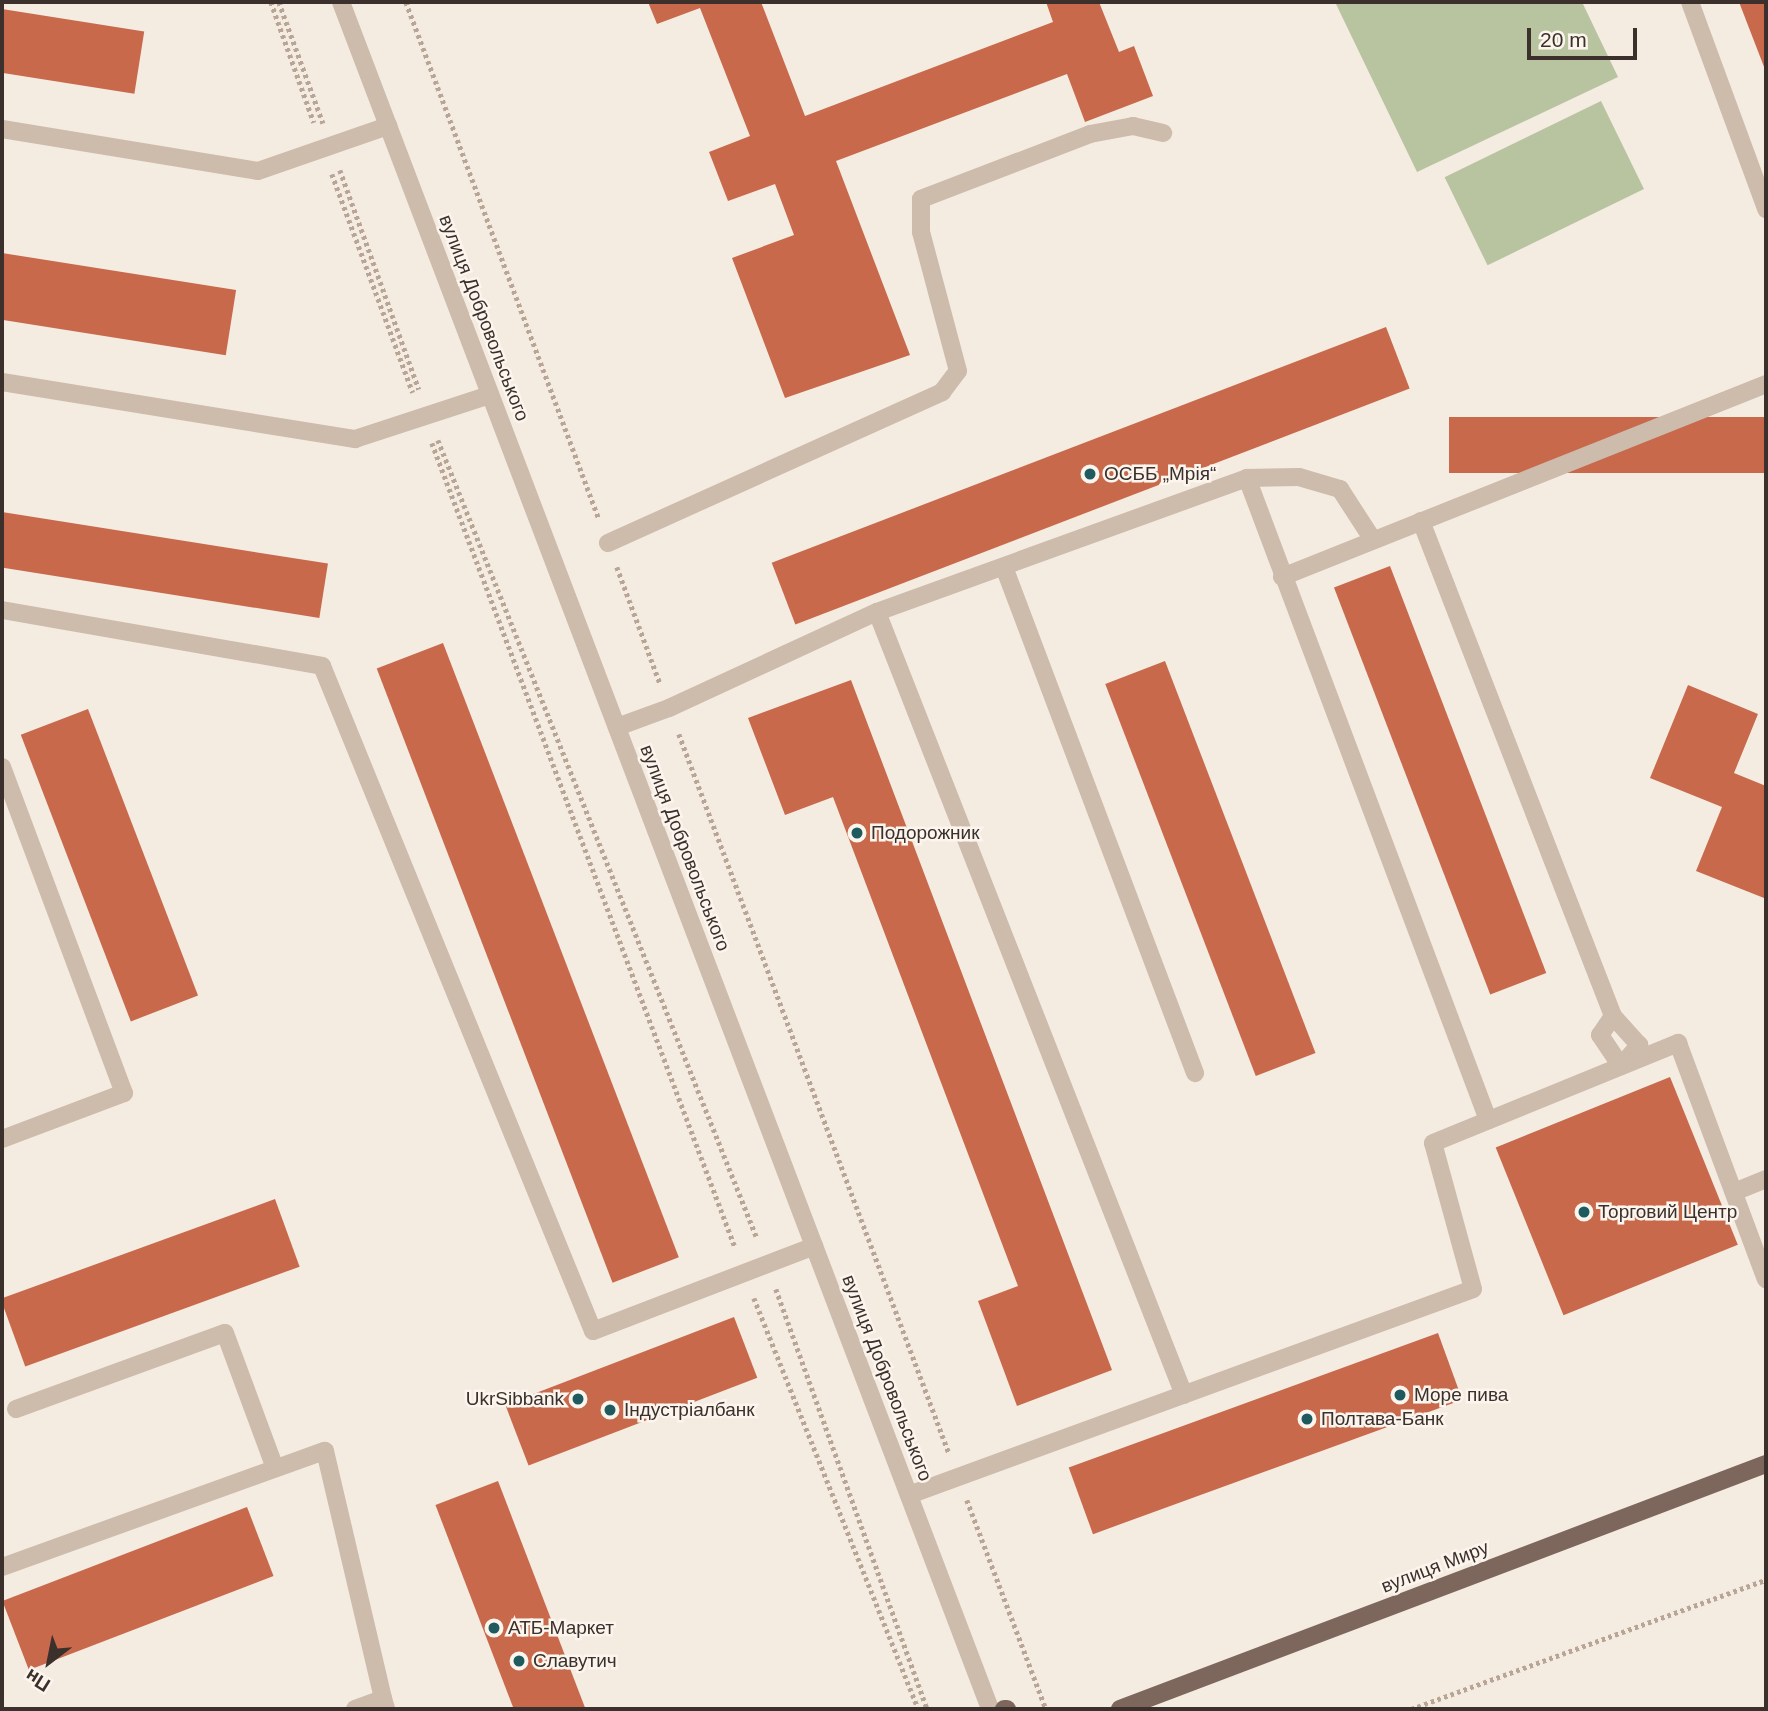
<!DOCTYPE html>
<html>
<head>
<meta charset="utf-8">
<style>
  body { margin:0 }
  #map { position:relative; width:1768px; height:1711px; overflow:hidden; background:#f4ebe1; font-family:Helvetica,sans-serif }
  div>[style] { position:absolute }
  .green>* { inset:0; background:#b8c4a0; transform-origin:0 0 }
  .building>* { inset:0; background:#c8694b; transform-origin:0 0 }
  .path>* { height:4.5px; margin-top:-2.25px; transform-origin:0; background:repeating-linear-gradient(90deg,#b9a596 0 3.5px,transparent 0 7px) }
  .minor>* { height:18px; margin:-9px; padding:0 9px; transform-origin:9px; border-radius:9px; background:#cdbbac }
  .major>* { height:18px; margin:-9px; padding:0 9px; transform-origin:9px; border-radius:9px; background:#7d675c }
  .dots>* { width:19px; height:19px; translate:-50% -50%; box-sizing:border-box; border:4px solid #fbf5ee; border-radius:50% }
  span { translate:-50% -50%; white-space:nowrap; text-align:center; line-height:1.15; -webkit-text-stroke:5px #fbf5ee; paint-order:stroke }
  .street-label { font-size:19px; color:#3b302b }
  .poi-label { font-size:19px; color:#3b302b }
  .left { translate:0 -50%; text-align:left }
  .right { translate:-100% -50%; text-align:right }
  .frame { position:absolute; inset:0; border:4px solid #3b302b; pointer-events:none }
  .north { position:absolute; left:14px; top:1627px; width:70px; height:70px; -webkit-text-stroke:5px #fbf5ee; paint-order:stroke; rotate:212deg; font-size:19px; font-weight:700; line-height:28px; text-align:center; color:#3b302b }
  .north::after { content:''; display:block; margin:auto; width:24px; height:32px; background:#3b302b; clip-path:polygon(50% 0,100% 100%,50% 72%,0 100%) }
  .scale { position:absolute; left:1527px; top:28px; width:110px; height:32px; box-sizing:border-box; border:4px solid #3b302b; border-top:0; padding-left:9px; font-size:21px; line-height:24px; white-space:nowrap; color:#3b302b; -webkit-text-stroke:5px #fbf5ee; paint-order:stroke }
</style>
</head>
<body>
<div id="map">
  <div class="green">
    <div style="clip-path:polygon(1335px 2px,1582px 2px,1618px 77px,1417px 172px)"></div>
    <div style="left:1601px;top:101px;width:98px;height:174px;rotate:64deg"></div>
  </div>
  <div class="building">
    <div style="clip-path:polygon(648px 2px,761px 2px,805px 116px,1053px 22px,1046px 2px,1099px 2px,1119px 52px,1134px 46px,1153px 96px,1085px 122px,1067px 74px,836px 161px,910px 355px,785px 398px,732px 258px,794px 235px,775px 184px,728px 201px,709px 152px,750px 136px,700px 8px,657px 24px)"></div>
    <div style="clip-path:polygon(1739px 2px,1766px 2px,1766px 72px)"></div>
    <div style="left:2px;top:9px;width:144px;height:63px;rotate:9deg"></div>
    <div style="left:2px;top:253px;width:237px;height:66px;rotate:9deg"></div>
    <div style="left:1386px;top:327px;width:66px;height:658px;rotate:69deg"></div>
    <div style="left:1766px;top:417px;width:56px;height:317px;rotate:90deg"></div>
    <div style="left:2px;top:512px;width:330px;height:55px;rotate:9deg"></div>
    <div style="left:1390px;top:566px;width:436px;height:60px;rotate:69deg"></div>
    <div style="left:443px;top:643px;width:658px;height:71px;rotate:69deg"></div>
    <div style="left:1165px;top:661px;width:420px;height:64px;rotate:69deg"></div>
    <div style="clip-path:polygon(851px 680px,1112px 1370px,1017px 1406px,978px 1301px,1018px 1286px,833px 797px,785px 815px,748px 718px)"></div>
    <div style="clip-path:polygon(1688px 685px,1758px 714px,1734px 773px,1766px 786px,1764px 898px,1696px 871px,1722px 807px,1650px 778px)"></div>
    <div style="left:88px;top:709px;width:307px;height:72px;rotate:69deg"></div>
    <div style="left:1670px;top:1077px;width:181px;height:188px;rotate:68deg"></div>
    <div style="left:275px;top:1199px;width:72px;height:292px;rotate:70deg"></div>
    <div style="left:734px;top:1317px;width:65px;height:245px;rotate:69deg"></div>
    <div style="left:1438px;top:1333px;width:71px;height:393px;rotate:70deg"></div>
    <div style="left:498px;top:1481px;width:244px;height:67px;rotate:69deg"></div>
    <div style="left:247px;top:1507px;width:74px;height:262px;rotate:69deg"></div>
  </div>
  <div class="path">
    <div style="left:271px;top:2px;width:128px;rotate:70.4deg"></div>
    <div style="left:279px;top:2px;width:129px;rotate:70deg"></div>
    <div style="left:406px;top:2px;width:552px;rotate:69.53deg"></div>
    <div style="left:340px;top:170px;width:233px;rotate:70.2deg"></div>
    <div style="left:332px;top:174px;width:233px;rotate:69.7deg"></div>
    <div style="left:438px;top:440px;width:859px;rotate:68.21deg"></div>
    <div style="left:432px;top:443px;width:859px;rotate:69.35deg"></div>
    <div style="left:617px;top:567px;width:124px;rotate:69.7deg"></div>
    <div style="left:679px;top:734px;width:768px;rotate:69.42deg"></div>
    <div style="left:776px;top:1289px;width:446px;rotate:70.2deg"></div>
    <div style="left:754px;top:1298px;width:443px;rotate:68.2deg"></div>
    <div style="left:967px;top:1500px;width:223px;rotate:69.3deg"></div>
    <div style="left:1411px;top:1709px;width:378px;rotate:-20deg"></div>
  </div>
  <div class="minor">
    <div style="left:341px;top:2px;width:1826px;rotate:69.18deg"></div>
    <div style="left:1690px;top:2px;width:221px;rotate:69.8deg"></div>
    <div style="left:2px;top:129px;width:259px;rotate:9.3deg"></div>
    <div style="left:258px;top:171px;width:138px;rotate:-19.1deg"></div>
    <div style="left:2px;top:382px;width:358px;rotate:9.2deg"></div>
    <div style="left:355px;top:439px;width:142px;rotate:-18.1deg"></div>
    <div style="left:1247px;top:478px;width:52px;rotate:-1.1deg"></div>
    <div style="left:1299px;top:477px;width:43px;rotate:16.3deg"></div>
    <div style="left:1340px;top:489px;width:61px;rotate:57.1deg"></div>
    <div style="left:1421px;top:521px;width:531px;rotate:68.8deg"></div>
    <div style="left:1613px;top:1016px;width:23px;rotate:124deg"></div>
    <div style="left:1600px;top:1035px;width:37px;rotate:56deg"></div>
    <div style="left:1621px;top:1066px;width:28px;rotate:-49deg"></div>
    <div style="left:1639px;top:1045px;width:39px;rotate:-132deg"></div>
    <div style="left:608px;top:543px;width:367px;rotate:-24.3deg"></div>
    <div style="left:942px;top:392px;width:26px;rotate:-53deg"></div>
    <div style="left:958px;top:371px;width:144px;rotate:-104.9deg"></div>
    <div style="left:921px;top:232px;width:33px;rotate:-90deg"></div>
    <div style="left:921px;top:199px;width:181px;rotate:-21deg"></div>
    <div style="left:1090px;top:134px;width:44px;rotate:-10.5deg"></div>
    <div style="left:1133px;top:126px;width:31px;rotate:13deg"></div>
    <div style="left:1004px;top:567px;width:541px;rotate:69.32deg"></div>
    <div style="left:1282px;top:577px;width:521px;rotate:-21.74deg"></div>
    <div style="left:2px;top:610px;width:325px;rotate:9.9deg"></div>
    <div style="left:322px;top:666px;width:718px;rotate:67.83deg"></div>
    <div style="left:593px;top:1331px;width:237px;rotate:-21deg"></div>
    <div style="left:877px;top:612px;width:841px;rotate:68.59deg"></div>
    <div style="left:617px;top:727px;width:55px;rotate:-20.1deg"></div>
    <div style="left:669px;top:708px;width:229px;rotate:-24.8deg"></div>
    <div style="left:877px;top:612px;width:394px;rotate:-19.9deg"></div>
    <div style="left:1247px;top:478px;width:686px;rotate:69.42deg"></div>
    <div style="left:2px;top:767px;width:348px;rotate:69.5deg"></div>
    <div style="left:124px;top:1093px;width:130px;rotate:159.3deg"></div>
    <div style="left:1734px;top:1192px;width:35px;rotate:-22deg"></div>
    <div style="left:16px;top:1409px;width:222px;rotate:-20deg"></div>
    <div style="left:225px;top:1333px;width:144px;rotate:69.7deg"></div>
    <div style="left:909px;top:1495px;width:600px;rotate:-20.06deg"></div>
    <div style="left:1473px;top:1289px;width:151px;rotate:-105.3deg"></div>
    <div style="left:1433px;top:1143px;width:265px;rotate:-22.2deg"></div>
    <div style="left:1678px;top:1043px;width:252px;rotate:69.6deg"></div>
    <div style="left:2px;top:1567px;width:343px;rotate:-19.8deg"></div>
    <div style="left:325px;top:1451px;width:255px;rotate:76.8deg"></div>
    <div style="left:355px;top:1709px;width:30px;rotate:-20deg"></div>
    <div style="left:383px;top:1699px;width:9px;rotate:72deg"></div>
  </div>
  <div class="major">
    <div style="left:1004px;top:1709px;width:3px"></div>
    <div style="left:1120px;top:1709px;width:691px;rotate:-20.77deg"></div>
  </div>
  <div class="dots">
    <div style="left:1090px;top:474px;background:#1f5a5e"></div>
    <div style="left:857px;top:833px;background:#1f5a5e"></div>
    <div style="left:1584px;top:1212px;background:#1f5a5e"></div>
    <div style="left:1400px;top:1395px;background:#1f5a5e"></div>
    <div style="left:578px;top:1399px;background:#1f5a5e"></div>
    <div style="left:610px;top:1410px;background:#1f5a5e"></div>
    <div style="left:1307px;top:1419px;background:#1f5a5e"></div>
    <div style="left:494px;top:1628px;background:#1f5a5e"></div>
    <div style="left:519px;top:1661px;background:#1f5a5e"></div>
  </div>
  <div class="street-label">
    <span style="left:484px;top:318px;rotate:69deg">вулиця Добровольського</span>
    <span style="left:685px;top:848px;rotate:69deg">вулиця Добровольського</span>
    <span style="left:887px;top:1378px;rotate:69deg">вулиця Добровольського</span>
    <span style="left:1435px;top:1567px;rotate:-21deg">вулиця Миру</span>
  </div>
  <div class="poi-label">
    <span class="left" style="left:1104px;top:474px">ОСББ „Мрія“</span>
    <span class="left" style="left:871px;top:833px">Подорожник</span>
    <span class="left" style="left:1598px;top:1212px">Торговий Центр</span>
    <span class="left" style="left:1414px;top:1395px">Море пива</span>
    <span class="right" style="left:564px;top:1399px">UkrSibbank</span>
    <span class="left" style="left:624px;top:1410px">Індустріалбанк</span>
    <span class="left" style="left:1321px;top:1419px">Полтава-Банк</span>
    <span class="left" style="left:508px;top:1628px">АТБ-Маркет</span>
    <span class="left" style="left:533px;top:1661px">Славутич</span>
  </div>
  <div class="frame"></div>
  <div class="north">Пн</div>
  <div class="scale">20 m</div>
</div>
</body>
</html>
